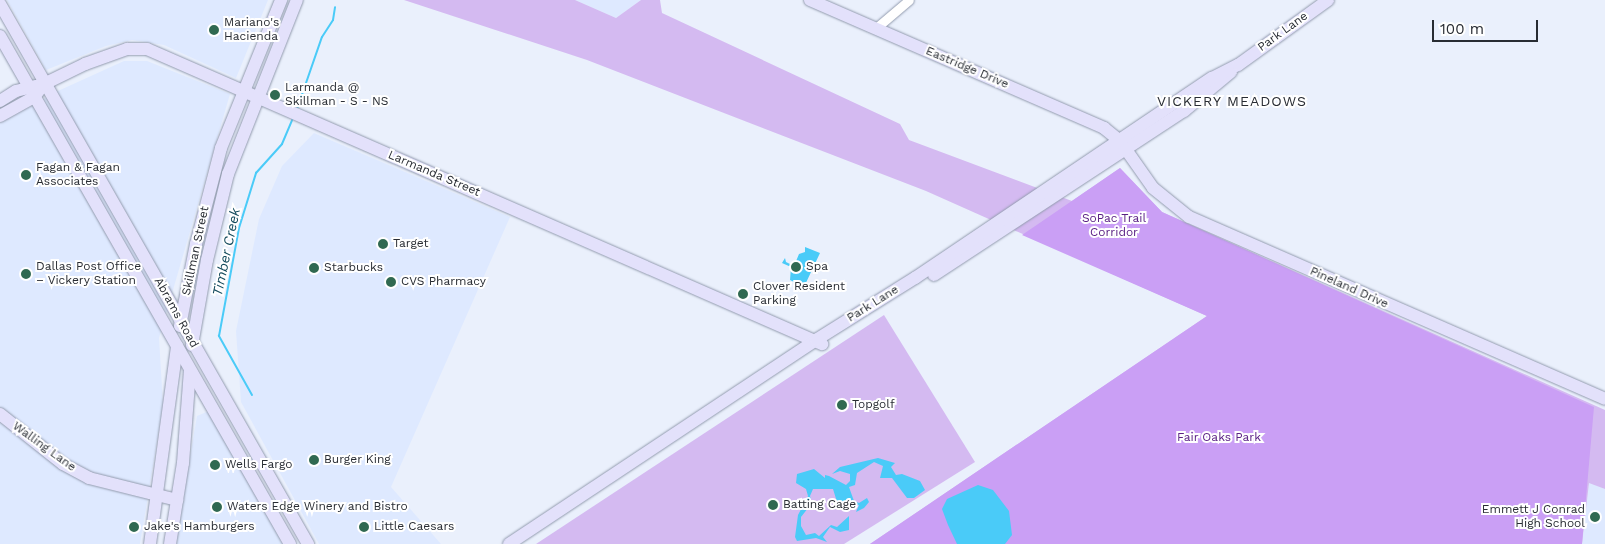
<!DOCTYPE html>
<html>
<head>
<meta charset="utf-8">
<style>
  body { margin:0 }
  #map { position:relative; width:1605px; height:544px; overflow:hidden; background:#eaf0fc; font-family:"Work Sans",sans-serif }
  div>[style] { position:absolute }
  .built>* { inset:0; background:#dee9ff }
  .green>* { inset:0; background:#d4baf1 }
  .forest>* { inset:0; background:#ca9ff5 }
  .water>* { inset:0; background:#4acbf8 }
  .stream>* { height:2px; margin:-1px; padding:0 1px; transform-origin:1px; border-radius:1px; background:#4acbf8 }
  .roads { filter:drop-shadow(0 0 1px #929bae) drop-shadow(0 0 1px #929bae) }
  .street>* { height:9px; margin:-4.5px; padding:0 4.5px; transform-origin:4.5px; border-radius:4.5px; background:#fff }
  .secondary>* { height:12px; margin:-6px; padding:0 6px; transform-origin:6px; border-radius:6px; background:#e3e1fb }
  .dots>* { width:14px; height:14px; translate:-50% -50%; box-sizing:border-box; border:2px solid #fff; border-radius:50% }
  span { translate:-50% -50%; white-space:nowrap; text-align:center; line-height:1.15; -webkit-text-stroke:4px #fff; paint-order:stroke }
  .poi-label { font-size:12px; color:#282c33 }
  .left { translate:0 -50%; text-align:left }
  .right { translate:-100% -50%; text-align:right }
  .street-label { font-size:12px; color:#282c33 }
  .park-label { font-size:12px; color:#5a2184 }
  .neighbourhood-label { font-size:14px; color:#282c33; letter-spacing:1px }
  .water-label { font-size:14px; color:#134a5c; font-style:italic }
  .scale { position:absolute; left:1432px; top:20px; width:106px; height:22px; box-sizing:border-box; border:2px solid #282c33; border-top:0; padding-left:6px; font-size:15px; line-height:18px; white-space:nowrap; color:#282c33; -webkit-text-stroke:4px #fff; paint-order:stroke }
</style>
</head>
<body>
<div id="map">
  <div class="built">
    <div style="clip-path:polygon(7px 0,268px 0,236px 78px,164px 45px,132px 40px,106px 46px,46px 70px)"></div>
    <div style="clip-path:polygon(575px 0,641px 0,616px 18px)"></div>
    <div style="clip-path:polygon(124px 61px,147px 61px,230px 94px,159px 338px,163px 405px,140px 544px,0 544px,0 123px,58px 91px)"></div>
    <div style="clip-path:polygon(314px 133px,510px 217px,391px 487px,441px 544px,319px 544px,241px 402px,236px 331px,259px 219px,282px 166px)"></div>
    <div style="clip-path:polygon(209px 411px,283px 544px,175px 544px,197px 416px)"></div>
    <div style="clip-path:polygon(1589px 482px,1605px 489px,1605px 544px,1582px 544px)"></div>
  </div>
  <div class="green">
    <div style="clip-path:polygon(404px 0,575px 0,616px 18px,641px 0,660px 0,662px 13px,900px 124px,909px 140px,1072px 201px,1120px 168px,1162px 212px,1605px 410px,1605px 489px,1589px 483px,1582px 544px,870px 544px,1207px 316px,926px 191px,587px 60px)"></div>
    <div style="clip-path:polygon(884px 315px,975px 462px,844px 544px,536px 544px)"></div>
  </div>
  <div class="forest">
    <div style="clip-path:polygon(1120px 168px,1162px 212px,1594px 407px,1582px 544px,870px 544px,1207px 316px,1022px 235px)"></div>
  </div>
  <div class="water">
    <div style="clip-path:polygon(805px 247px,820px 253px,804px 287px,790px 280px,791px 267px,782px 263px,785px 258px,786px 262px,794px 266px,799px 254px,805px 252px)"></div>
    <div style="clip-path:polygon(878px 458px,895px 463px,891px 467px,896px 475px,902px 474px,920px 481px,925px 490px,914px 498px,907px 498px,892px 478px,880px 478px,883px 466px,874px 462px,857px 473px,855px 485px,849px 487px,854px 501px,859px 503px,867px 498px,869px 502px,864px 508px,856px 512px,859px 505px,837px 502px,833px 489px,813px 489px,810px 496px,812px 503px,801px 517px,801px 526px,806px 535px,815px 533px,819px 536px,831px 525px,837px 527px,849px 516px,849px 530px,840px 532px,830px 527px,823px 537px,827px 542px,816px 538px,797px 541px,795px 537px,798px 515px,808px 496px,806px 489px,796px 483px,797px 474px,814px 469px,825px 478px,825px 475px,829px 476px,846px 485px,850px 481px,850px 474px,840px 471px,832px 474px,840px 467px)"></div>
    <div style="clip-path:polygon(978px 485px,993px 490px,1009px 511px,1012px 535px,1005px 544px,957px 544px,948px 525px,942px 509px,947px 499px)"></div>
  </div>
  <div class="stream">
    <div style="left:297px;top:109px;width:76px;rotate:-70.9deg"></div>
    <div style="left:322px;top:37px;width:20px;rotate:-57deg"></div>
    <div style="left:333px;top:20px;width:13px;rotate:-81deg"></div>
    <div style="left:252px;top:395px;width:68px;rotate:-119.2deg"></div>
    <div style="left:219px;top:336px;width:110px;rotate:-79.5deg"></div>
    <div style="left:239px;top:228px;width:58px;rotate:-72.8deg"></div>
    <div style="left:256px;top:173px;width:39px;rotate:-48deg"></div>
    <div style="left:282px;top:144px;width:28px;rotate:-67deg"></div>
  </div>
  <div class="roads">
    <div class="street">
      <div style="left:876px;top:28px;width:43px;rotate:-40.3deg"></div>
    </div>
    <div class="secondary">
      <div style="left:810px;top:0;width:321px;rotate:23.5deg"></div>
      <div style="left:1104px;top:128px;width:21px;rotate:39deg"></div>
      <div style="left:1120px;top:141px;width:57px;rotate:54.9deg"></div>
      <div style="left:1153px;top:188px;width:46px;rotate:38.9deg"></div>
      <div style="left:1189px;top:217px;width:454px;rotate:23.6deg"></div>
      <div style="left:0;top:4px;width:622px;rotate:60.3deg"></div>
      <div style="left:0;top:36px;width:585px;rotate:60.28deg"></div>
      <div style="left:0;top:101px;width:19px;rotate:-32deg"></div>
      <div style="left:16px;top:91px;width:21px;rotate:-14deg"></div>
      <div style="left:0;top:116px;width:39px;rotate:-29deg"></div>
      <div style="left:34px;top:97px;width:16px;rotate:-52deg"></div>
      <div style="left:44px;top:84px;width:46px;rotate:-26deg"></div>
      <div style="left:85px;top:64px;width:45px;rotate:-19.7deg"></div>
      <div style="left:127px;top:49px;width:20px"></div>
      <div style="left:147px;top:49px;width:737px;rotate:23.61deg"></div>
      <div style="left:934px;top:275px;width:299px;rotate:-33.3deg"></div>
      <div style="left:1184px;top:111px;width:61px;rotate:-39.7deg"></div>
      <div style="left:180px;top:326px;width:84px;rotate:-79deg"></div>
      <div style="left:196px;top:244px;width:99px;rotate:-75.4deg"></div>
      <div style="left:221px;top:148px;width:160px;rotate:-67.9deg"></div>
      <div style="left:192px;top:345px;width:86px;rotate:-80deg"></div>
      <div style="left:207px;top:260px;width:89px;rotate:-76.3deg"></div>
      <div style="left:228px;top:174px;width:187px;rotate:-68.4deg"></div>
      <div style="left:0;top:414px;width:80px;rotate:38.4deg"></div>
      <div style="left:63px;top:464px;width:30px;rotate:28deg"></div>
      <div style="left:89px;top:478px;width:91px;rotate:14deg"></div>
      <div style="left:150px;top:544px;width:200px;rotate:-82.2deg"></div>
      <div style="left:170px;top:544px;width:82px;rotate:-80.9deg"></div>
      <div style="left:183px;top:463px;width:93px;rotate:-85.7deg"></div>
      <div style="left:509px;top:544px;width:369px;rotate:-33.6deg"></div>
      <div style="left:816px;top:340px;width:117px;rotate:-32.1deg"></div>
      <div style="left:915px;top:278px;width:358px;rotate:-34deg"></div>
      <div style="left:1212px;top:78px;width:29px;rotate:-27deg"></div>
      <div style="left:1238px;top:65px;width:111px;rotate:-35.8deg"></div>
    </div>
  </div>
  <div class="dots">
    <div style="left:214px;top:30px;background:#306951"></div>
    <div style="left:275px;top:95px;background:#306951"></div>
    <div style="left:26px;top:175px;background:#306951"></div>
    <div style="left:383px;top:244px;background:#306951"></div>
    <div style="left:796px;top:267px;background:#306951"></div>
    <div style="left:314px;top:268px;background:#306951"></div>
    <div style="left:26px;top:274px;background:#306951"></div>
    <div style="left:391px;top:282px;background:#306951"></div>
    <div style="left:743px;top:294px;background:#306951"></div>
    <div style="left:842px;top:405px;background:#306951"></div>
    <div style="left:314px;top:460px;background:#306951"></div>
    <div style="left:215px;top:465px;background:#306951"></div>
    <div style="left:773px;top:505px;background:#306951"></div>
    <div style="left:217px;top:507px;background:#306951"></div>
    <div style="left:1595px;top:517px;background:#306951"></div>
    <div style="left:134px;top:527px;background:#306951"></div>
    <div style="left:364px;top:527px;background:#306951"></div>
  </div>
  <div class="poi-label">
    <span class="left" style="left:224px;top:30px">Mariano's<br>Hacienda</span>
    <span class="left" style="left:285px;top:95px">Larmanda @<br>Skillman - S - NS</span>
    <span class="left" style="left:36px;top:175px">Fagan &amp; Fagan<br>Associates</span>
    <span class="left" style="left:393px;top:244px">Target</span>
    <span class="left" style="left:36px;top:274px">Dallas Post Office<br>– Vickery Station</span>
    <span class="left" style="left:806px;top:267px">Spa</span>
    <span class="left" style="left:324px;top:268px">Starbucks</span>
    <span class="left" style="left:401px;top:282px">CVS Pharmacy</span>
    <span class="left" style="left:753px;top:294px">Clover Resident<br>Parking</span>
    <span class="left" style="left:852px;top:405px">Topgolf</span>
    <span class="left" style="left:324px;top:460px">Burger King</span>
    <span class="left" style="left:225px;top:465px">Wells Fargo</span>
    <span class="left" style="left:783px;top:505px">Batting Cage</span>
    <span class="left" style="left:227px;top:507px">Waters Edge Winery and Bistro</span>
    <span class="right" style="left:1585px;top:517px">Emmett J Conrad<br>High School</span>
    <span class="left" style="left:144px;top:527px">Jake's Hamburgers</span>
    <span class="left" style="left:374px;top:527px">Little Caesars</span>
  </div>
  <div class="street-label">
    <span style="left:1283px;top:32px;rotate:-36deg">Park Lane</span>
    <span style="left:967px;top:68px;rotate:23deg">Eastridge Drive</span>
    <span style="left:434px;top:174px;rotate:23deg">Larmanda Street</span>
    <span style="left:196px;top:251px;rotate:-78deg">Skillman Street</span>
    <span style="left:1349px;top:288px;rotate:24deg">Pineland Drive</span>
    <span style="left:873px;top:304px;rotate:-32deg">Park Lane</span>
    <span style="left:176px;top:313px;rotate:61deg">Abrams Road</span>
    <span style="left:44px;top:447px;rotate:36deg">Walling Lane</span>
  </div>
  <div class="park-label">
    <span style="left:1114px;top:226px">SoPac Trail<br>Corridor</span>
    <span style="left:1219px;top:438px">Fair Oaks Park</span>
  </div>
  <div class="neighbourhood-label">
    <span style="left:1232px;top:101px">VICKERY MEADOWS</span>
  </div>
  <div class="water-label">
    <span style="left:226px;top:252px;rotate:-78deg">Timber Creek</span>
  </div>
  <div class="scale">100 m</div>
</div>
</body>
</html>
